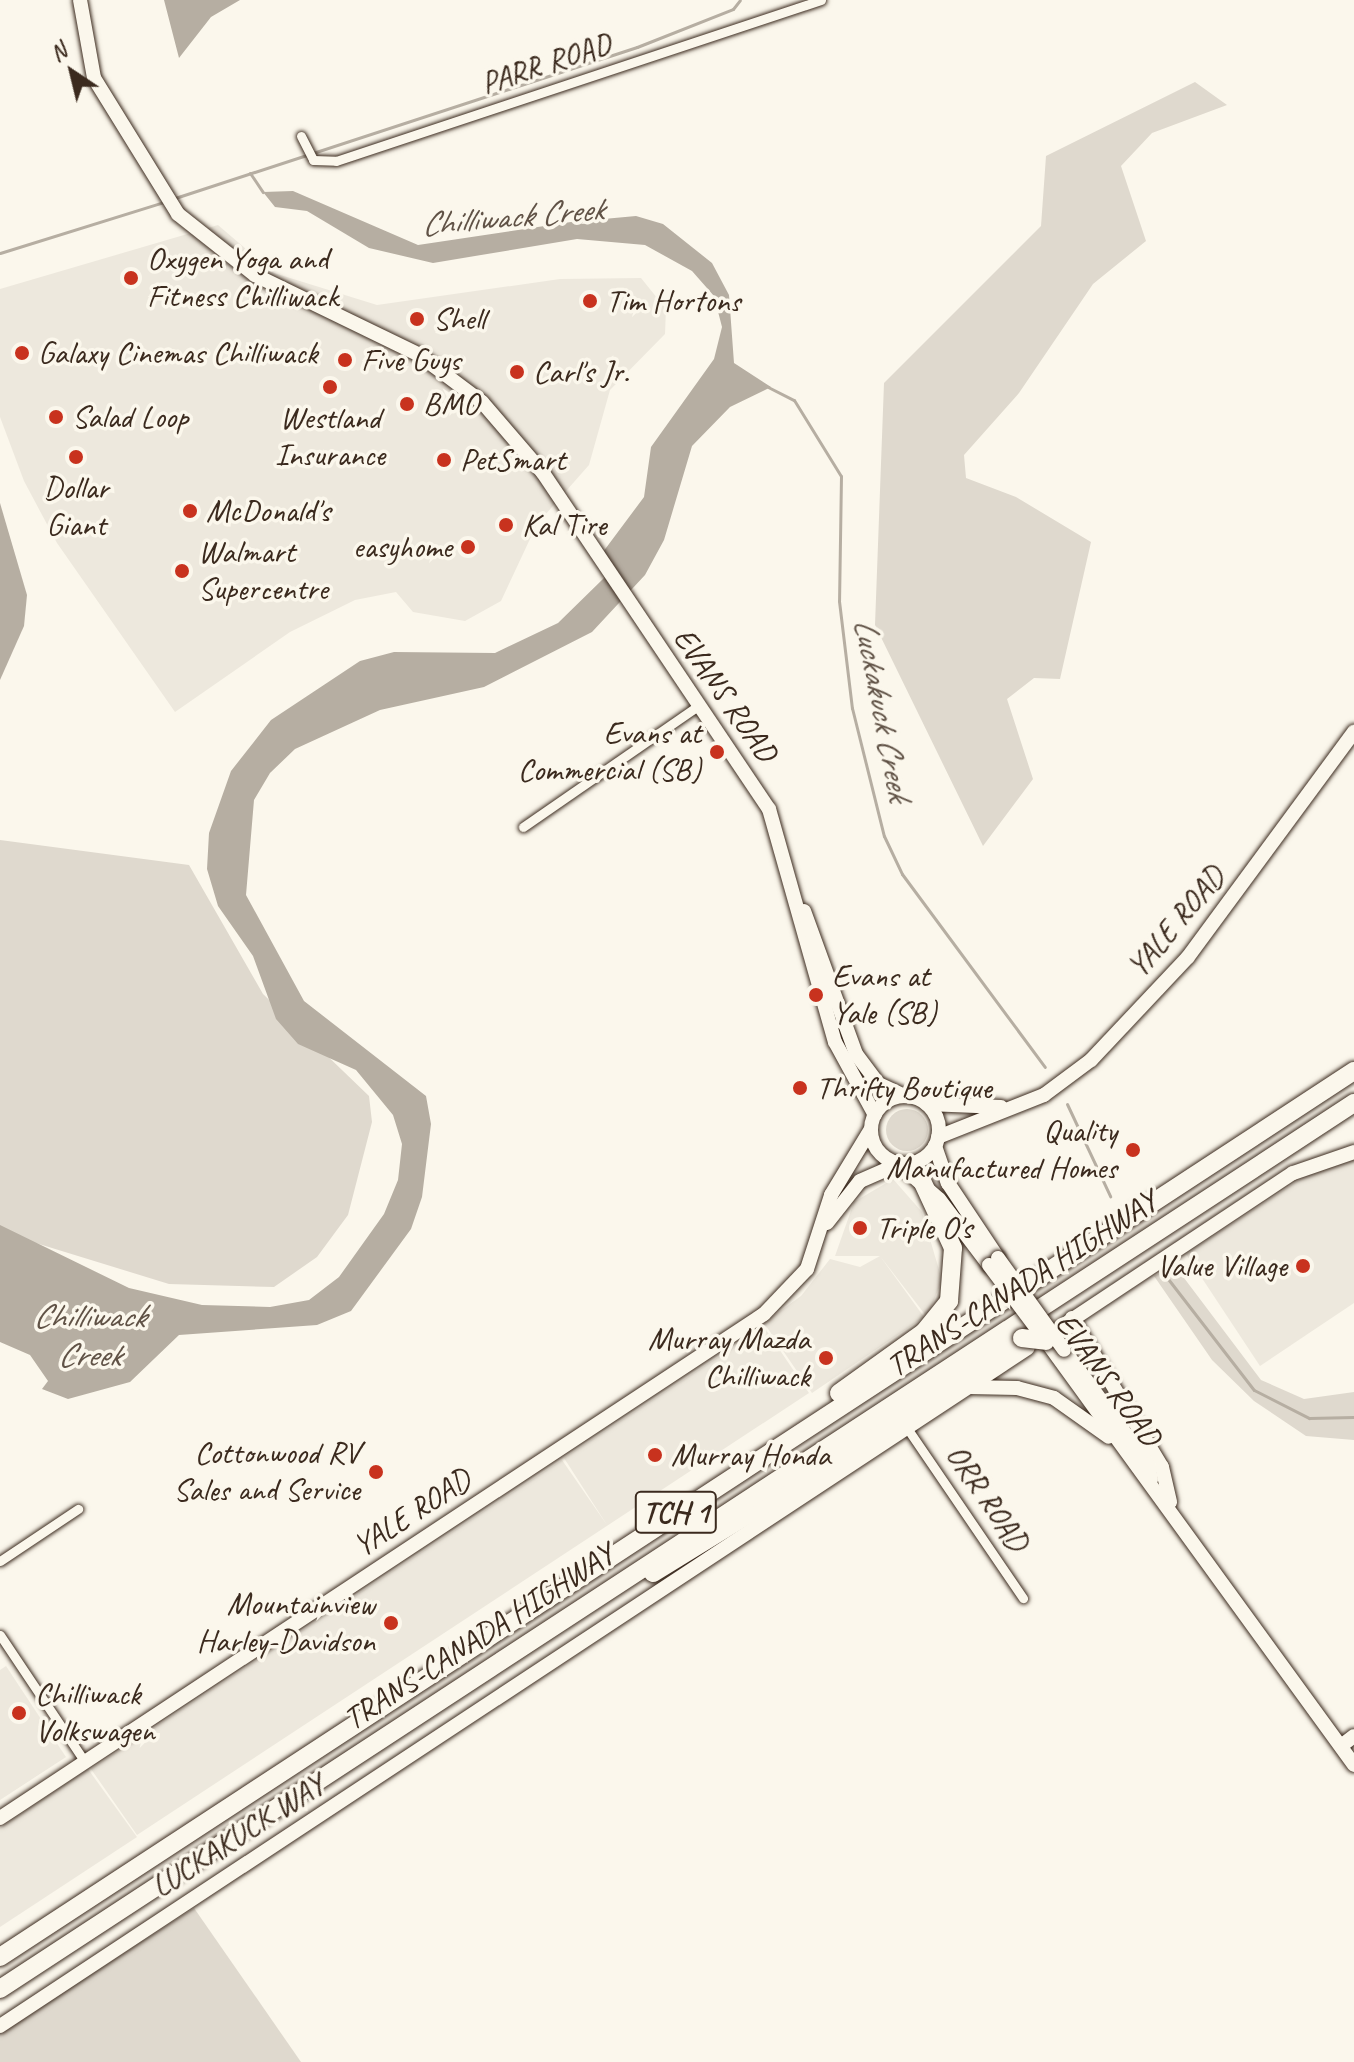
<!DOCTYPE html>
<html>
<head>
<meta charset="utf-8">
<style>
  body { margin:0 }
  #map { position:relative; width:1354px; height:2062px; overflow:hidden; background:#fbf7ec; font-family:Caveat,sans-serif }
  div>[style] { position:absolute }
  .built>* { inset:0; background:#ede8dd }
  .green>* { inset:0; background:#dfd9ce }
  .round { border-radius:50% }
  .water>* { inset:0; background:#b6aea2 }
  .stream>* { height:3px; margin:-1.5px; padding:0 1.5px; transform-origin:1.5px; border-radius:1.5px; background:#b6aea2 }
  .roads { filter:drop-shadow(0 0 2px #3b2a1e) drop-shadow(0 0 2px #3b2a1e) }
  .street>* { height:9px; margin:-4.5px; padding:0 4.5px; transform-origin:4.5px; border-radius:4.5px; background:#fbf7ec }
  .secondary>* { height:14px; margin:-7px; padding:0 7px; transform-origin:7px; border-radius:7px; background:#fbf7ec }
  .secondary>.ring { margin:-7px; padding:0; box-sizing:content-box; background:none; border:14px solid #fbf7ec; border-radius:50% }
  .highway>* { height:18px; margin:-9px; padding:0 9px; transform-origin:9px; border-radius:9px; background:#fbf7ec }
  .bridges { filter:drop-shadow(0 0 2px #3b2a1e) drop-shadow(0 0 2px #3b2a1e) }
  .secondary-bridge>* { height:14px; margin:-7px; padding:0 7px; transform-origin:7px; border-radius:7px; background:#fbf7ec }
  .highway-bridge>* { height:18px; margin:-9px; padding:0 9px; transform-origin:9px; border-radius:9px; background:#fbf7ec }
  .dots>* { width:22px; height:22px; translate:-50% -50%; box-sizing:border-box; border:4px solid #fbf7ec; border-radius:50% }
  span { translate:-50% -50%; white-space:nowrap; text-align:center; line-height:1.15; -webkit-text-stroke:7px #fbf7ec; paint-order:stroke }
  .shield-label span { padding:2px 6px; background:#fbf7ec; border:2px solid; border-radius:6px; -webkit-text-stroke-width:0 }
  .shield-label { font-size:30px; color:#3b2a1e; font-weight:700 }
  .street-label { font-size:32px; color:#3b2a1e }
  .poi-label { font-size:32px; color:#3b2a1e }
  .left { translate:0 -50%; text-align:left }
  .right { translate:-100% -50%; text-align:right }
  .water-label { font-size:34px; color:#605246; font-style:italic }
  .north { position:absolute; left:32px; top:32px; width:80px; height:80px; -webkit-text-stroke:6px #fbf7ec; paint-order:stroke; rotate:325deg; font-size:22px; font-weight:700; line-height:32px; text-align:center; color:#3b2a1e }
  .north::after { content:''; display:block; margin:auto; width:28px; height:36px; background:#3b2a1e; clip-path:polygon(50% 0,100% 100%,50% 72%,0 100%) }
</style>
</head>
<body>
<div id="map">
  <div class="built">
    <div style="clip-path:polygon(218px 225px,274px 273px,377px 305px,560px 279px,641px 278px,666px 309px,665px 334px,610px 390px,589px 465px,537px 524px,501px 601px,465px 621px,413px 612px,396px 592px,355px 600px,290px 632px,175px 712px,57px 543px,24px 481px,0 417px,0 289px)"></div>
    <div style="clip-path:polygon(1354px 1159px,1354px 1303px,1260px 1366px,1186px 1254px,1313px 1171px)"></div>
    <div style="clip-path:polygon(893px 1179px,922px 1212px,942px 1280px,927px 1317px,880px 1256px,924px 1317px,812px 1393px,764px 1323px,801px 1296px,830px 1259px,860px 1267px,880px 1256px,835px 1256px,854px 1202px)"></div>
    <div style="clip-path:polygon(764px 1327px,809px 1393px,137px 1835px,91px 1769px,562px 1460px,607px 1525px,564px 1458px)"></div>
    <div style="clip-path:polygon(6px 1666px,66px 1757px,0 1800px,0 1670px)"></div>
    <div style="clip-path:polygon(88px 1769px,137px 1837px,0 1927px,0 1828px)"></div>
  </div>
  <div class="green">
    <div style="clip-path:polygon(1195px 82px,1227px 105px,1152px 133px,1121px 166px,1146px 241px,1093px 284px,1019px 393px,964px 455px,966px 478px,1016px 497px,1091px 542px,1060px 679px,1034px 678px,1007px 699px,1033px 779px,983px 846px,875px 625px,884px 383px,1041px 226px,1046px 156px)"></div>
    <div style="clip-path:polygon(0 840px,189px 865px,263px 994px,369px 1096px,372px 1122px,348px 1215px,317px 1257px,274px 1287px,169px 1284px,0 1232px)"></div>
    <div class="round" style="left:886px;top:1109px;width:42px;height:42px"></div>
    <div style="clip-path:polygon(1175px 1266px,1261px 1380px,1304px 1399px,1354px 1392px,1354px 1440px,1306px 1436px,1254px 1401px,1212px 1360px,1154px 1276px)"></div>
    <div style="clip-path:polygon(194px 1908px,301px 2062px,0 2062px,0 2033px)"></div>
  </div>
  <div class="water">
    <div style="clip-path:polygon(164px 0,240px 0,211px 17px,179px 58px)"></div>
    <div style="clip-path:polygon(293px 191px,418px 245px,571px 222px,636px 216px,663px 224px,712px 263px,729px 295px,734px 363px,771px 387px,730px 407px,692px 446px,664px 540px,645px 575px,592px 632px,484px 687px,380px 710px,295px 749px,270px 773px,254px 800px,246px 895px,304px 1001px,426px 1096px,431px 1124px,422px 1197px,411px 1229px,351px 1311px,317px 1325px,179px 1335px,130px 1382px,68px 1399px,42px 1389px,48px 1381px,30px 1355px,0 1342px,0 1225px,129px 1288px,202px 1305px,270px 1307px,309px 1300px,339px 1277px,384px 1214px,398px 1180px,402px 1144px,393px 1115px,356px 1070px,298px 1044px,276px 1019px,253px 956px,218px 906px,207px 869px,209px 833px,231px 771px,271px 720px,360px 661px,394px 652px,495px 653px,558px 623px,604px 578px,603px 552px,644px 497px,651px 447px,714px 359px,722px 327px,714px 296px,692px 271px,645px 245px,577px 239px,433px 263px,369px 248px,307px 211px,275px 207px,263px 192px)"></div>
    <div style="clip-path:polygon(0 503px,27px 595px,24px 626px,0 680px)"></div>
  </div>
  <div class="stream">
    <div style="left:250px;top:173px;width:23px;rotate:56deg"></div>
    <div style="left:175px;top:198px;width:486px;rotate:-18.1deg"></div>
    <div style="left:637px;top:47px;width:103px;rotate:-21.6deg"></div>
    <div style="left:733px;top:9px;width:11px;rotate:-52deg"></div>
    <div style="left:0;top:253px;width:172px;rotate:-17.3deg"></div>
    <div style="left:768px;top:387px;width:29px;rotate:27deg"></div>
    <div style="left:794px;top:400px;width:89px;rotate:58.3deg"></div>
    <div style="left:841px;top:476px;width:125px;rotate:90.9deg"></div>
    <div style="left:839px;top:601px;width:108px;rotate:83.1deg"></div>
    <div style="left:852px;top:708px;width:132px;rotate:76deg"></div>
    <div style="left:884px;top:836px;width:42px;rotate:64.7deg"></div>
    <div style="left:902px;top:874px;width:240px;rotate:53.5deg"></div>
    <div style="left:1067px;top:1104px;width:102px;rotate:64.9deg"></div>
    <div style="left:1165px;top:1275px;width:145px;rotate:52.3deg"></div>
    <div style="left:1254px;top:1390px;width:62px;rotate:27deg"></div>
    <div style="left:1309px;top:1418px;width:45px;rotate:-1.3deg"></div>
  </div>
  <div class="roads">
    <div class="street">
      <div style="left:301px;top:136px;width:27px;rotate:63deg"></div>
      <div style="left:313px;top:160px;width:23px;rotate:2deg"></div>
      <div style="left:336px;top:161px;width:511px;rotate:-18.36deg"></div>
      <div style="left:523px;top:827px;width:213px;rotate:-34.7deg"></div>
      <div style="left:907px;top:1428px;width:206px;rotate:55.7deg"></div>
      <div style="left:0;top:1561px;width:94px;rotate:-33.7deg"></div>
      <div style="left:0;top:1635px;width:153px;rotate:56.2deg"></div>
    </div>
    <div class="secondary">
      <div style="left:80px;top:0;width:79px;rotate:79.8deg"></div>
      <div style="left:94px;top:78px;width:160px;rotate:58.3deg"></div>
      <div style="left:178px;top:214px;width:98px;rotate:38.4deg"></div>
      <div style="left:255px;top:275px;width:181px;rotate:25.9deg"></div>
      <div style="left:418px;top:354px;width:80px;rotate:36.9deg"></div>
      <div style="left:482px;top:402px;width:94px;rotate:49.3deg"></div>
      <div style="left:543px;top:473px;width:405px;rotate:56.1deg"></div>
      <div style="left:769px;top:809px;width:242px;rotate:74.2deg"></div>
      <div style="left:835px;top:1042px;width:83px;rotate:61.3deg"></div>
      <div style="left:804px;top:911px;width:152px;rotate:70deg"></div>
      <div style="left:856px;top:1054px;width:38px;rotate:53deg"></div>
      <div style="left:879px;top:1084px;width:29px;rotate:25deg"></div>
      <div class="ring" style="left:871px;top:1096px;width:54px;height:54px"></div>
      <div style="left:927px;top:1104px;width:74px;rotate:2.3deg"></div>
      <div style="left:938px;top:1137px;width:114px;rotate:-21.6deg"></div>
      <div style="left:1044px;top:1095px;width:59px;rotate:-36.7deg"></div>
      <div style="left:1091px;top:1060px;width:141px;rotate:-46.7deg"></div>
      <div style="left:1188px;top:957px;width:280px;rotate:-53.6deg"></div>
      <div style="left:935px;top:1146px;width:39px;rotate:71deg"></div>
      <div style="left:948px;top:1183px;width:90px;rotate:56.3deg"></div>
      <div style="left:899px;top:1164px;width:53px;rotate:41.2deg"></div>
      <div style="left:939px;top:1199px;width:83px;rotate:52.9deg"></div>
      <div style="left:827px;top:1223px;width:53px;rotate:-51.8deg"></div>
      <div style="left:860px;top:1181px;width:43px;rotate:-23.6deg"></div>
      <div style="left:1072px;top:1318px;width:174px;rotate:58.9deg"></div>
      <div style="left:1162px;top:1467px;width:36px;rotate:77deg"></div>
      <div style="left:1061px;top:1327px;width:278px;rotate:-33.6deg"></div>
      <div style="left:1293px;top:1173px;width:65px;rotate:-19deg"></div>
      <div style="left:1046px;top:1341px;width:524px;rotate:54deg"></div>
      <div style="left:1064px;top:1350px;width:142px;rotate:53.6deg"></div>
      <div style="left:1148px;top:1464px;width:16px;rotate:79deg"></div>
      <div style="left:969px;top:1387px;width:48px;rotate:1.2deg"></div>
      <div style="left:1017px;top:1388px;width:38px;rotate:15deg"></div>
      <div style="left:1054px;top:1398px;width:67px;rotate:35.3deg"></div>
      <div style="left:1341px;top:1746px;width:16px;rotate:-38deg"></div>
      <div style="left:0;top:1818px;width:915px;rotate:-33.41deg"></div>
      <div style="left:764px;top:1314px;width:62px;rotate:-46.3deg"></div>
      <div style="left:807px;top:1269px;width:78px;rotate:-72deg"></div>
      <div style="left:831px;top:1195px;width:77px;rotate:-58.8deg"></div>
      <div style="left:0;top:2026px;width:1231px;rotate:-33.41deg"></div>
    </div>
    <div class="highway">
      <div style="left:839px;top:1393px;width:105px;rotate:-35.7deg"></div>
      <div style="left:924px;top:1332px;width:40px;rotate:-51deg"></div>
      <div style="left:949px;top:1301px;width:53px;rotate:-85.7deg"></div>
      <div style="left:953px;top:1248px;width:74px;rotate:-114.8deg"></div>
      <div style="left:653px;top:1573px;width:262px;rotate:-31.6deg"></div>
      <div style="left:876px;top:1436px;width:188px;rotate:-34.6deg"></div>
      <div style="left:0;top:1957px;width:1618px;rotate:-33.2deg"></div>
      <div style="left:0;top:1989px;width:1618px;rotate:-33.2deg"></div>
    </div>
  </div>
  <div class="bridges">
    <div class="secondary-bridge">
      <div style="left:998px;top:1258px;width:113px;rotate:54.3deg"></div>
      <div style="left:989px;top:1265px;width:95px;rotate:53.1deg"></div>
    </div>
    <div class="highway-bridge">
      <div style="left:1022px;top:1338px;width:24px;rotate:7deg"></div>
    </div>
  </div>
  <div class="dots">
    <div style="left:131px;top:278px;background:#c8321e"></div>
    <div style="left:590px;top:301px;background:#c8321e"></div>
    <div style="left:417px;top:319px;background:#c8321e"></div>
    <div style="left:22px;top:353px;background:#c8321e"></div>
    <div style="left:345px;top:360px;background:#c8321e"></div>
    <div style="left:517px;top:372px;background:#c8321e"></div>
    <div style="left:330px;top:387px;background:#c8321e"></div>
    <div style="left:407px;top:404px;background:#c8321e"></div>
    <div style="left:56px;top:417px;background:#c8321e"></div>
    <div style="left:76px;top:457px;background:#c8321e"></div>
    <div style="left:444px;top:460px;background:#c8321e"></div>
    <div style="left:190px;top:511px;background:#c8321e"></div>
    <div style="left:506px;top:525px;background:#c8321e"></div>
    <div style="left:468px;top:547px;background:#c8321e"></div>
    <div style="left:182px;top:571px;background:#c8321e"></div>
    <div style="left:717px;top:752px;background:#c8321e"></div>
    <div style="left:816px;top:995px;background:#c8321e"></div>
    <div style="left:800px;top:1088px;background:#c8321e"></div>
    <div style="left:1133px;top:1150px;background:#c8321e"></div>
    <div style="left:860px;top:1228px;background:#c8321e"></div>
    <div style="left:1303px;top:1266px;background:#c8321e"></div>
    <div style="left:826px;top:1358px;background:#c8321e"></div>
    <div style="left:655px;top:1455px;background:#c8321e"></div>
    <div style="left:376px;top:1472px;background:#c8321e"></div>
    <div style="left:391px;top:1623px;background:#c8321e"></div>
    <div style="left:19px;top:1713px;background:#c8321e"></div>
  </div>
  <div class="shield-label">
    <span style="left:676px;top:1512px">TCH 1</span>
  </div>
  <div class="street-label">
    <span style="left:546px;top:64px;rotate:-18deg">PARR ROAD</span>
    <span style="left:725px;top:695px;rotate:55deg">EVANS ROAD</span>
    <span style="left:1176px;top:922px;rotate:-50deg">YALE ROAD</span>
    <span style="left:1022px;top:1284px;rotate:-33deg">TRANS-CANADA HIGHWAY</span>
    <span style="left:1108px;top:1380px;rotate:54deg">EVANS ROAD</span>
    <span style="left:987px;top:1498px;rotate:56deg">ORR ROAD</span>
    <span style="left:412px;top:1513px;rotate:-33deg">YALE ROAD</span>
    <span style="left:479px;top:1637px;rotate:-33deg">TRANS-CANADA HIGHWAY</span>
    <span style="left:238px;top:1836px;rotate:-33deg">LUCKAKUCK WAY</span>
  </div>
  <div class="poi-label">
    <span class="left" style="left:147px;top:278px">Oxygen Yoga and<br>Fitness Chilliwack</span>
    <span class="left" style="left:606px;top:301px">Tim Hortons</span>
    <span class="left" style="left:433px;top:319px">Shell</span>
    <span class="left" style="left:38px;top:353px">Galaxy Cinemas Chilliwack</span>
    <span class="left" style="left:361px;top:360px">Five Guys</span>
    <span class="left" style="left:533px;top:372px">Carl's Jr.</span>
    <span class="left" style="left:423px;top:404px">BMO</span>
    <span class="left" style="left:72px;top:417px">Salad Loop</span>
    <span style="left:330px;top:437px">Westland<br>Insurance</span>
    <span class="left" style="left:460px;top:460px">PetSmart</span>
    <span style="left:76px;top:507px">Dollar<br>Giant</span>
    <span class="left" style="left:206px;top:511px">McDonald's</span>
    <span class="left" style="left:522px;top:525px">Kal Tire</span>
    <span class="right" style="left:452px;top:547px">easyhome</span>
    <span class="left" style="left:198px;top:571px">Walmart<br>Supercentre</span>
    <span class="right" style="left:701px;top:752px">Evans at<br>Commercial (SB)</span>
    <span class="left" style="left:832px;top:995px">Evans at<br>Yale (SB)</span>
    <span class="left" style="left:816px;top:1088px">Thrifty Boutique</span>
    <span class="right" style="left:1117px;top:1150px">Quality<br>Manufactured Homes</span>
    <span class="left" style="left:876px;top:1228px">Triple O's</span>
    <span class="right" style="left:1287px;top:1266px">Value Village</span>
    <span class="right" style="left:810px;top:1358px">Murray Mazda<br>Chilliwack</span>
    <span class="right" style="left:360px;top:1472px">Cottonwood RV<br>Sales and Service</span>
    <span class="left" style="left:671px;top:1455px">Murray Honda</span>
    <span class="right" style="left:375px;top:1623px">Mountainview<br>Harley-Davidson</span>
    <span class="left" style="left:35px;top:1713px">Chilliwack<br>Volkswagen</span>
  </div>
  <div class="water-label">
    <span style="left:512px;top:216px;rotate:-5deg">Chilliwack Creek</span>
    <span style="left:883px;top:709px;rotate:79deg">Luckakuck Creek</span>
    <span style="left:89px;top:1335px">Chilliwack<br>Creek</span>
  </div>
  <div class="north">N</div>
</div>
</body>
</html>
